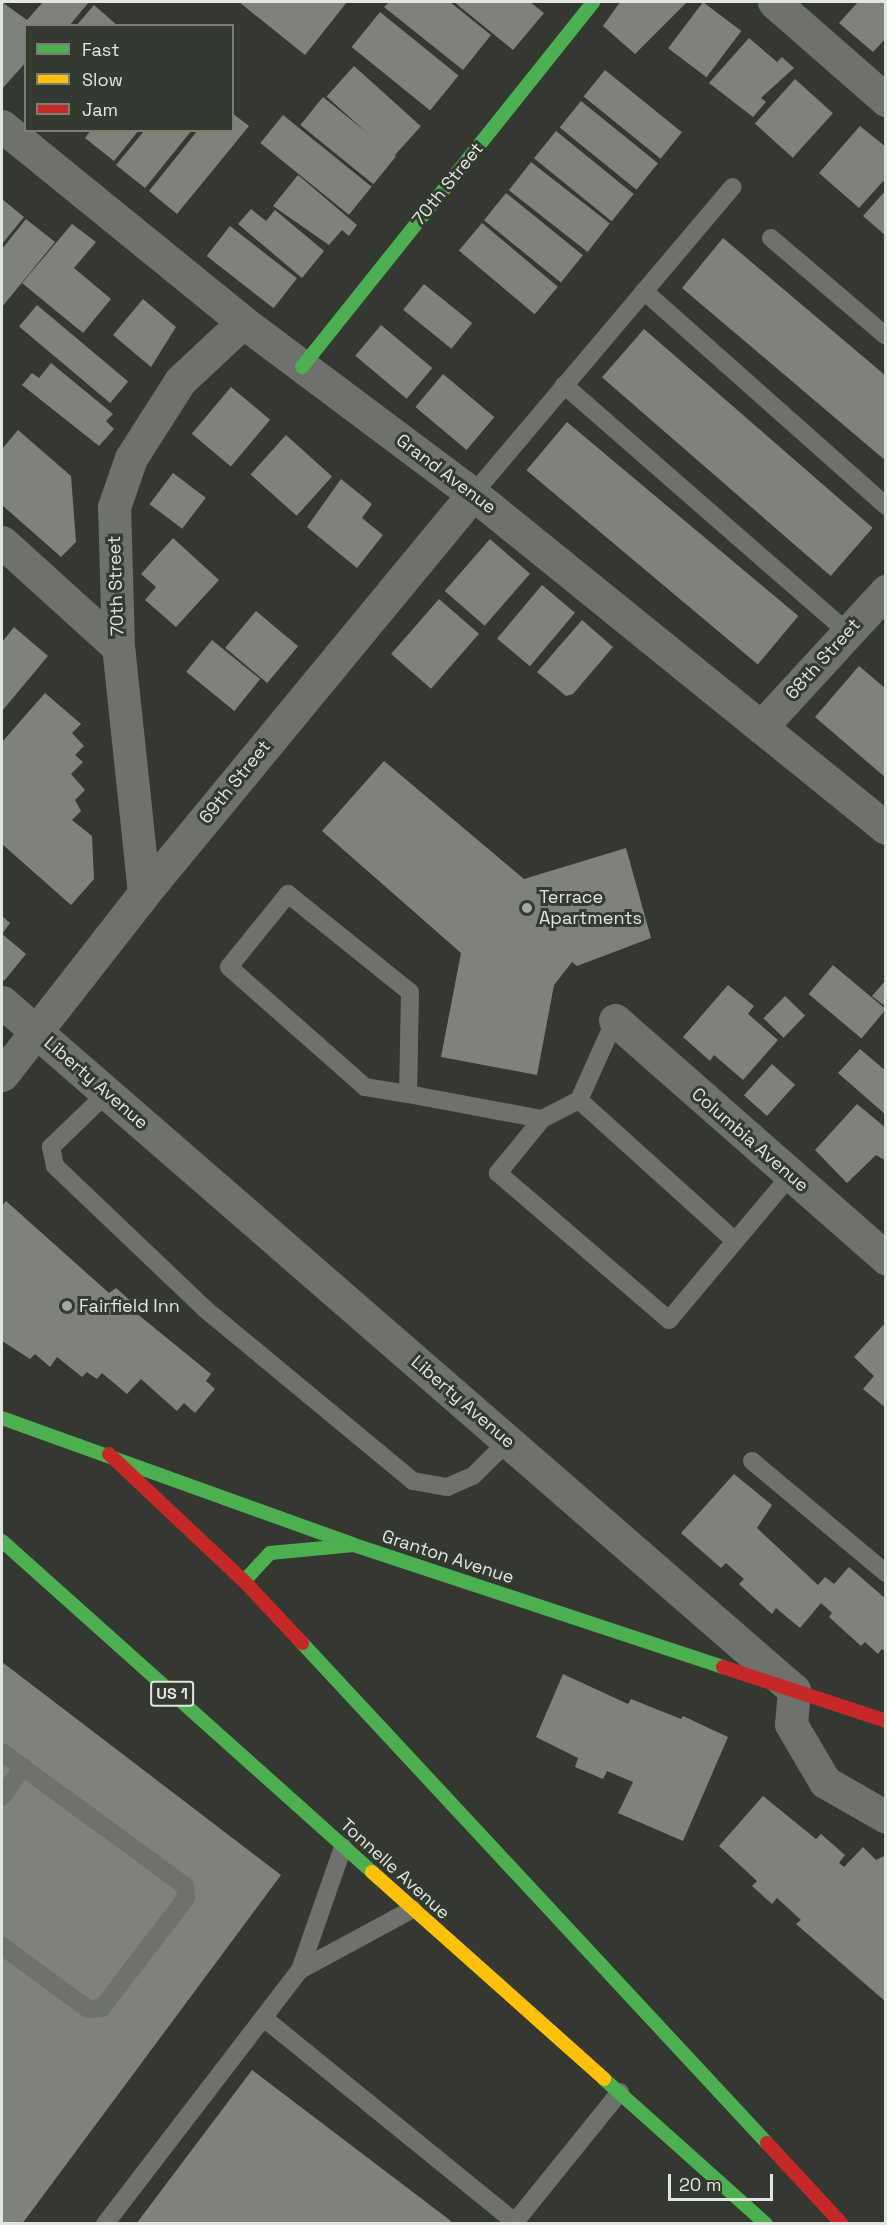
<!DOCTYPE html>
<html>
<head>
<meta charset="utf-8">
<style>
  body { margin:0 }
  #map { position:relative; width:887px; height:2225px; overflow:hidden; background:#343831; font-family:"Space Grotesk",sans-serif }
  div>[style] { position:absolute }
  .building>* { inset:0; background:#7f827c; transform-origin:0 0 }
  .lane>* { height:18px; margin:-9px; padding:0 9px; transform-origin:9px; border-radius:9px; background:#6e716c }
  .street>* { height:33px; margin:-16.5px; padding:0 16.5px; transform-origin:16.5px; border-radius:16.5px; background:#6e716c }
  .fast>* { height:14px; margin:-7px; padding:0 7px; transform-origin:7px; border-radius:7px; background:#4caf50 }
  .slow>* { height:14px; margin:-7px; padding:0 7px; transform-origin:7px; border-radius:7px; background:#ffc107 }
  .jam>* { height:14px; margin:-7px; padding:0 7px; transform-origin:7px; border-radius:7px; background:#c62828 }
  .dots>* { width:16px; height:16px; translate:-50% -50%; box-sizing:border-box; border:3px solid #333b2e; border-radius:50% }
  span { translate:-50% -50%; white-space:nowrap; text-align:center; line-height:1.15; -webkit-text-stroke:6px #333b2e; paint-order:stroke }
  .shield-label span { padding:2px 4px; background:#333b2e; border:2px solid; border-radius:4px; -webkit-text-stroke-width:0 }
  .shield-label { font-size:16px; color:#e1e6de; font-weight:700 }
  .street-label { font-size:18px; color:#e1e6de }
  .poi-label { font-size:18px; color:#e1e6de }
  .left { translate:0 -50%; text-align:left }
  .frame { position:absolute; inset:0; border:3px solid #e1e6de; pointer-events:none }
  .legend { position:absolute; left:24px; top:24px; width:210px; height:108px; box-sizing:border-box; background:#333b2e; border:2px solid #797f74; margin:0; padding:8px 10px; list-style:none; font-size:18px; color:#e1e6de }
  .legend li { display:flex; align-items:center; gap:12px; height:30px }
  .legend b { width:30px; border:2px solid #797f74 }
  .scale { position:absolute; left:668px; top:2174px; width:105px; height:27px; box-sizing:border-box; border:3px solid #e1e6de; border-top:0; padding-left:8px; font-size:18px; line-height:21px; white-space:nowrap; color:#e1e6de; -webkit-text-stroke:4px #333b2e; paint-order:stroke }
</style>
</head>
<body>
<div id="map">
  <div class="building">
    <div style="clip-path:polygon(2px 2px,27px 20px,43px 2px,89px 2px,69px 26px,26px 26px,26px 62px,2px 89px)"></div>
    <div style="clip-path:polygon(239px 2px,292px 3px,347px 2px,305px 55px)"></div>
    <div style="clip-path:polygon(389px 2px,450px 2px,491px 35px,463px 70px,384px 7px)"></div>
    <div style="clip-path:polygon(454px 2px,530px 2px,544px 13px,513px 50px)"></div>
    <div style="clip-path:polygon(620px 2px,687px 2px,635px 54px,603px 26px)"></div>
    <div style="left:703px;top:2px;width:48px;height:58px;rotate:37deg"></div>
    <div style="clip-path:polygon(858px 2px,886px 2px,886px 38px,873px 52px,839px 23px)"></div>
    <div style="clip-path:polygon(94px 5px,118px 26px,76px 26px)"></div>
    <div style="left:380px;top:12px;width:101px;height:45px;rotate:39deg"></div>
    <div style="clip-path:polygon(749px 38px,777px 62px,782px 57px,794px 68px,761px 98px,766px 102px,753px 117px,709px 83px)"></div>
    <div style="left:354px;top:66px;width:90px;height:41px;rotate:42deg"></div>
    <div style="left:605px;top:70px;width:99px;height:34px;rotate:39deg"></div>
    <div style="left:795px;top:79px;width:51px;height:60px;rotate:42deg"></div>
    <div style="left:323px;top:97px;width:94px;height:36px;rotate:39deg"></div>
    <div style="left:581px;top:101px;width:99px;height:34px;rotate:39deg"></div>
    <div style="clip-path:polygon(232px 113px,249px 126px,177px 214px,149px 191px,198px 130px,232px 130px)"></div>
    <div style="left:283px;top:115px;width:114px;height:36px;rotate:39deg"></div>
    <div style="clip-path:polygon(860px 126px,886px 147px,886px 178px,859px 208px,819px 173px)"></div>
    <div style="clip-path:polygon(91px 130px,139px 130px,114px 161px,85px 138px)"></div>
    <div style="clip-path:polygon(145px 130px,192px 130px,145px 188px,116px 165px)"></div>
    <div style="left:556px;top:131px;width:100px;height:35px;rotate:39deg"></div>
    <div style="left:531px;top:162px;width:100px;height:36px;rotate:38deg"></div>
    <div style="clip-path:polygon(298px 175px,357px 225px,349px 236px,342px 230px,329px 245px,273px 206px)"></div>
    <div style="clip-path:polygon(886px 190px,886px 236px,863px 216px)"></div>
    <div style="left:506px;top:193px;width:99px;height:35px;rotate:39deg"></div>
    <div style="clip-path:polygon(2px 199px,24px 217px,2px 244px)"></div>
    <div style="clip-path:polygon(251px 209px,266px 221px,275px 210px,324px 251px,302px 278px,238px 224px)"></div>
    <div style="clip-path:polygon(26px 219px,55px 242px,2px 307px,2px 249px)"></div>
    <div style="left:482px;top:223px;width:99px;height:36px;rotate:40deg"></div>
    <div style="clip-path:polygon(72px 224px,96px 242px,74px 268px,111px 299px,83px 333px,22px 283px)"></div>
    <div style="left:230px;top:226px;width:85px;height:38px;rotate:38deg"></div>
    <div style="clip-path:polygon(723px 238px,886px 376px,886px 461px,682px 288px)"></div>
    <div style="left:424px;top:284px;width:62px;height:33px;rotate:39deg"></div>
    <div style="clip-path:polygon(143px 299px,176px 327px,151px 367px,113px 335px)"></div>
    <div style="left:37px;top:305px;width:119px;height:28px;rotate:40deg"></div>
    <div style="left:381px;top:325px;width:67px;height:40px;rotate:40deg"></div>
    <div style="left:644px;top:329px;width:303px;height:64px;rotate:41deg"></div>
    <div style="clip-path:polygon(51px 363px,113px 414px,106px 421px,114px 429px,99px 446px,22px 385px,32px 373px,39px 378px)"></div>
    <div style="left:443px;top:374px;width:67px;height:43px;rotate:40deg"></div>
    <div style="left:231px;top:387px;width:51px;height:61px;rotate:40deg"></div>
    <div style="left:567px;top:422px;width:302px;height:63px;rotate:40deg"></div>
    <div style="clip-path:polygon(18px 430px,71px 476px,76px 542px,61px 557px,2px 505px,2px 449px)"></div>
    <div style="left:286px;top:435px;width:62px;height:53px;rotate:42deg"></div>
    <div style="left:173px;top:473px;width:41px;height:39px;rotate:37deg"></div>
    <div style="clip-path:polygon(341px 479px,372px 504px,362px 518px,383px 535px,357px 568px,307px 527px)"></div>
    <div style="clip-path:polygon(173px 538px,219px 580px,176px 627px,145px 600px,156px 587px,141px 574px)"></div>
    <div style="left:490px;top:539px;width:53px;height:69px;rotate:41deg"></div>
    <div style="left:542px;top:585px;width:43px;height:70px;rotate:40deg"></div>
    <div style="left:439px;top:599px;width:53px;height:73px;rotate:41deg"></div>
    <div style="left:256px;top:611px;width:55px;height:48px;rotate:40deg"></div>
    <div style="clip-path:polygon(582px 620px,613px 647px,573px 694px,566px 696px,537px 672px)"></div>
    <div style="clip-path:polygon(14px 627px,48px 656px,2px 711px,2px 642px)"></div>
    <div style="left:212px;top:640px;width:62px;height:41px;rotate:39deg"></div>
    <div style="clip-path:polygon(859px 666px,886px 689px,886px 778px,815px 717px)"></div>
    <div style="clip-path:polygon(45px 693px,81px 724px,72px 733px,84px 746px,75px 755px,83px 762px,71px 774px,85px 790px,75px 800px,81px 811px,72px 820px,92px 836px,94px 879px,71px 905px,2px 844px,2px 742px)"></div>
    <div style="clip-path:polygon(384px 761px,524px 879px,626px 848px,651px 938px,577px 966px,572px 962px,554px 985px,537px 1075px,441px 1057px,461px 953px,322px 831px)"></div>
    <div style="clip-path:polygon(2px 916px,10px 923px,2px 934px,26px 954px,4px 981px,2px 979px)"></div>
    <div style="left:833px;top:965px;width:69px;height:38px;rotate:40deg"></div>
    <div style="clip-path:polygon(886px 980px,886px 1007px,872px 996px)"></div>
    <div style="clip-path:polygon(728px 985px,754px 1006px,748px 1014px,778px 1040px,743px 1080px,714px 1055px,710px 1061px,683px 1037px)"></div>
    <div style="left:785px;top:996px;width:28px;height:31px;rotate:44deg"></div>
    <div style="clip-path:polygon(860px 1049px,886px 1071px,886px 1115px,838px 1073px)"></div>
    <div style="left:772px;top:1064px;width:31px;height:42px;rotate:42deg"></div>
    <div style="clip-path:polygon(857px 1104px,886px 1128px,886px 1161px,876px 1155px,847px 1183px,815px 1150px)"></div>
    <div style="clip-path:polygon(6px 1201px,109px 1293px,116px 1288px,134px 1304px,130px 1308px,211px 1374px,206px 1381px,215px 1389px,195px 1413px,184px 1403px,177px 1411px,141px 1379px,127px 1394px,102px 1373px,97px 1379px,87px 1372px,82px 1377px,57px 1357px,50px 1367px,35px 1354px,30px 1359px,2px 1341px,2px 1206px)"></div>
    <div style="clip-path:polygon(886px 1322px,886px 1408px,863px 1389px,874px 1376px,854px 1357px)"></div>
    <div style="clip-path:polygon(734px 1474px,772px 1505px,757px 1528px,818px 1585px,825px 1577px,834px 1584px,849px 1567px,886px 1599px,886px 1652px,882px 1649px,878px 1654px,865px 1642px,861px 1646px,829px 1617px,832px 1613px,821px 1603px,800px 1628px,776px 1608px,772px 1614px,739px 1584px,744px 1579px,726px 1563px,721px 1568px,681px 1533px)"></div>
    <div style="clip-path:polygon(2px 1662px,281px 1875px,22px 2224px,2px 2224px)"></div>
    <div style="clip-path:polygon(563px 1674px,628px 1704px,631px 1699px,681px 1719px,683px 1716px,728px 1737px,683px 1841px,618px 1813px,633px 1782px,607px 1771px,603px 1779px,575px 1767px,578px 1758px,536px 1737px)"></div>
    <div style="clip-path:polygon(763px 1796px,816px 1839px,821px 1834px,845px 1855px,839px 1863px,844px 1867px,863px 1847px,876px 1860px,886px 1855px,886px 2002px,796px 1924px,801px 1920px,777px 1898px,772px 1904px,752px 1886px,757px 1881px,719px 1846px)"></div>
    <div style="clip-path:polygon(252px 2070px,451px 2221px,449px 2224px,136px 2224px)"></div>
  </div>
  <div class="lane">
    <div style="left:771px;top:238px;width:151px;rotate:40.4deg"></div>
    <div style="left:644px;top:291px;width:324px;rotate:41.6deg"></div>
    <div style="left:564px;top:385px;width:377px;rotate:41.1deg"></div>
    <div style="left:473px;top:494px;width:402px;rotate:-49.8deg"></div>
    <div style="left:615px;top:1020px;width:88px;rotate:114.2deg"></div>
    <div style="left:579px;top:1100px;width:42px;rotate:152.8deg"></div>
    <div style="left:542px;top:1119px;width:70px;rotate:129.2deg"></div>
    <div style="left:498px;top:1173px;width:225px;rotate:40.7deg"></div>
    <div style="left:669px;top:1320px;width:188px;rotate:-50deg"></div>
    <div style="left:107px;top:1093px;width:78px;rotate:136deg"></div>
    <div style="left:51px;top:1147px;width:19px;rotate:78deg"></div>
    <div style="left:55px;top:1166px;width:207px;rotate:43.6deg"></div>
    <div style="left:205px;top:1309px;width:270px;rotate:39.6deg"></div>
    <div style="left:413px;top:1481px;width:35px;rotate:10deg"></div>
    <div style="left:447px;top:1487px;width:28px;rotate:-23deg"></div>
    <div style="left:473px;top:1476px;width:49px;rotate:-45deg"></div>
    <div style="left:408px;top:1094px;width:44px;rotate:-170.8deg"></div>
    <div style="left:365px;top:1087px;width:181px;rotate:-138.6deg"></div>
    <div style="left:229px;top:967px;width:94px;rotate:-51.1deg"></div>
    <div style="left:288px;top:894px;width:156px;rotate:38.8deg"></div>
    <div style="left:410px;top:992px;width:102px;rotate:91.1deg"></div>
    <div style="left:408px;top:1094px;width:136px;rotate:10.6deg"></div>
    <div style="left:579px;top:1100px;width:210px;rotate:42.1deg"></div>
    <div style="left:752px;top:1461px;width:175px;rotate:39.9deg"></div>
    <div style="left:2px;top:1752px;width:227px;rotate:36.2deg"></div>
    <div style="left:185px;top:1886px;width:12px;rotate:85deg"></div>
    <div style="left:186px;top:1898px;width:138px;rotate:127.4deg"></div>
    <div style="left:102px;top:2008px;width:14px;rotate:176deg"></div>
    <div style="left:88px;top:2009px;width:107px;rotate:-143.8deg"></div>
    <div style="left:2px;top:1797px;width:37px;rotate:-55deg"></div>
    <div style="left:300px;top:1970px;width:128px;rotate:-28.4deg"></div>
    <div style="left:265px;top:2019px;width:322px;rotate:39.1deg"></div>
    <div style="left:515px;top:2222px;width:167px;rotate:-51.1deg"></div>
    <div style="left:105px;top:2224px;width:320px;rotate:-52.5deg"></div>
    <div style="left:300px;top:1970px;width:130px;rotate:-70.7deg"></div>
  </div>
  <div class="street">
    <div style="left:774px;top:2px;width:149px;rotate:41.2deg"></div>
    <div style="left:2px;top:126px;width:311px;rotate:39.1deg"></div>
    <div style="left:243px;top:322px;width:287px;rotate:36.8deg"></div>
    <div style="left:473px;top:494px;width:531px;rotate:38.96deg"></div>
    <div style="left:2px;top:542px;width:156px;rotate:42.2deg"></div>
    <div style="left:761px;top:727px;width:185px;rotate:-47.4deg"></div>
    <div style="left:144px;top:893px;width:247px;rotate:-96deg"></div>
    <div style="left:118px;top:647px;width:140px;rotate:-91.6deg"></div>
    <div style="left:114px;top:507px;width:52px;rotate:-70.9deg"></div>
    <div style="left:131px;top:458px;width:91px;rotate:-57.5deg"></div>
    <div style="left:180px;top:381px;width:86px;rotate:-43.1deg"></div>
    <div style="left:2px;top:1002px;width:1049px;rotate:40.98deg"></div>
    <div style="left:794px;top:1690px;width:34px;rotate:95deg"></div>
    <div style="left:791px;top:1724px;width:67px;rotate:59.6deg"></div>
    <div style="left:825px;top:1782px;width:70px;rotate:29.8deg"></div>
    <div style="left:615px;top:1020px;width:361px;rotate:41.3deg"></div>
    <div style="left:2px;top:1075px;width:231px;rotate:-52deg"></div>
    <div style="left:144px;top:893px;width:517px;rotate:-50.49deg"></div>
  </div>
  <div class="fast">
    <div style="left:302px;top:367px;width:467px;rotate:-51.4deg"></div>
    <div style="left:2px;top:1418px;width:374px;rotate:19.8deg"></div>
    <div style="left:354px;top:1545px;width:389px;rotate:18.3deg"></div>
    <div style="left:2px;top:1541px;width:496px;rotate:41.8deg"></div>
    <div style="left:244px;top:1581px;width:38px;rotate:-47deg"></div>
    <div style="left:270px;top:1553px;width:84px;rotate:-5.4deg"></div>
    <div style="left:302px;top:1643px;width:683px;rotate:47.08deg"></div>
    <div style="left:604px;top:2079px;width:217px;rotate:41.8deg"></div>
  </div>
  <div class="slow">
    <div style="left:372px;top:1872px;width:311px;rotate:41.7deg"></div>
  </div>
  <div class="jam">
    <div style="left:109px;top:1454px;width:185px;rotate:43.3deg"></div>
    <div style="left:244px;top:1581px;width:85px;rotate:46.9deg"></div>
    <div style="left:723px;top:1667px;width:172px;rotate:18.3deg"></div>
    <div style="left:767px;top:2143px;width:110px;rotate:47.2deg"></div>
  </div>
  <div class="dots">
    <div style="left:527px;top:908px;background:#a4a9a1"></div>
    <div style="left:67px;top:1306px;background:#a4a9a1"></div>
  </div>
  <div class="shield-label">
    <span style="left:172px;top:1694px">US 1</span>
  </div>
  <div class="street-label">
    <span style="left:448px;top:184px;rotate:-51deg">70th Street</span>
    <span style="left:446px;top:474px;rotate:37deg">Grand Avenue</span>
    <span style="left:116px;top:586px;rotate:-92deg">70th Street</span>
    <span style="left:823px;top:659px;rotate:-48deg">68th Street</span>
    <span style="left:235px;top:782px;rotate:-51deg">69th Street</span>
    <span style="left:96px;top:1083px;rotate:41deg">Liberty Avenue</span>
    <span style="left:750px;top:1140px;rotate:41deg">Columbia Avenue</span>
    <span style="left:463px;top:1402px;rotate:41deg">Liberty Avenue</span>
    <span style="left:448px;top:1557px;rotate:18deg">Granton Avenue</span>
    <span style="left:395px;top:1869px;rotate:42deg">Tonnelle Avenue</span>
  </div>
  <div class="poi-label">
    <span class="left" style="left:539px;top:908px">Terrace<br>Apartments</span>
    <span class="left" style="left:79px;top:1306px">Fairfield Inn</span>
  </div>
  <div class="frame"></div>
  <ul class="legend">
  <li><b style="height:8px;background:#4caf50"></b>Fast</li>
  <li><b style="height:8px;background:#ffc107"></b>Slow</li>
  <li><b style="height:8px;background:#c62828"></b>Jam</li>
  </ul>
  <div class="scale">20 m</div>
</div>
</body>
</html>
